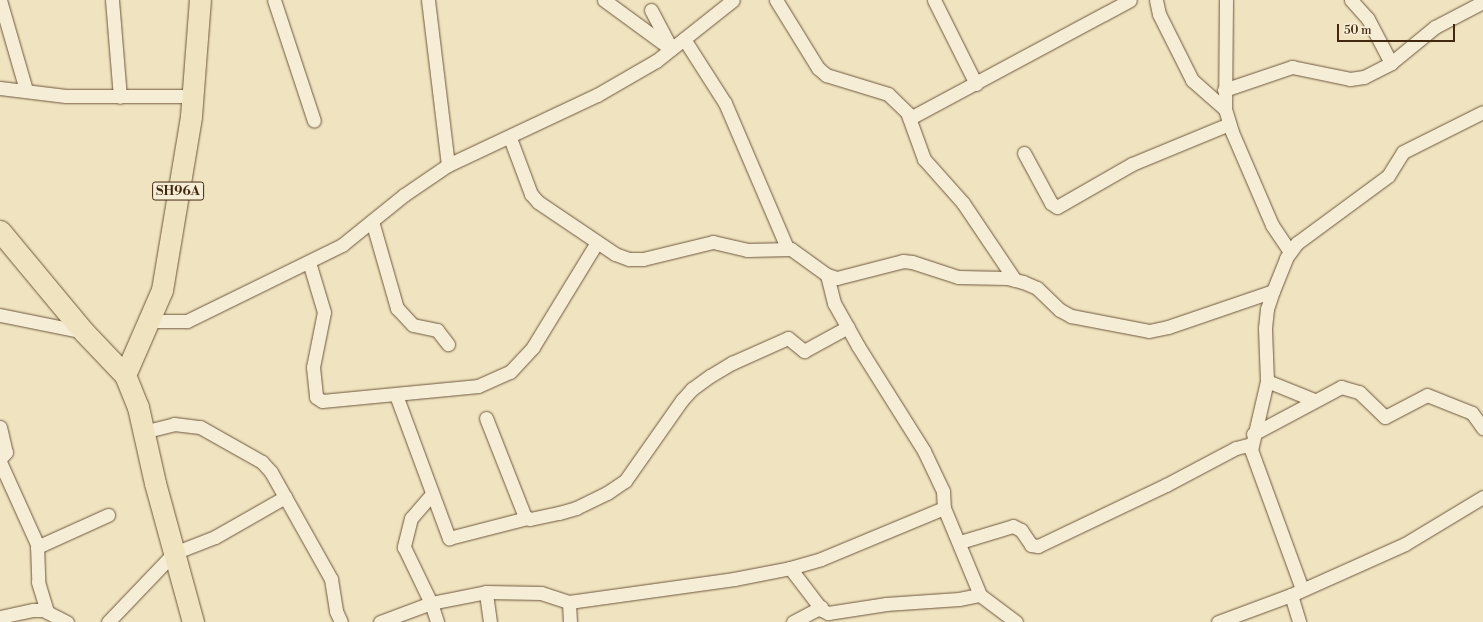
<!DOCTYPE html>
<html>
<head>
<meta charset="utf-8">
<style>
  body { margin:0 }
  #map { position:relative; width:1483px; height:622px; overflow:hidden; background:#f0e4c0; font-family:"Libre Bodoni",serif }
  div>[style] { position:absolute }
  .roads { filter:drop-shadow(0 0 1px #6e573d) drop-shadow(0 0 1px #6e573d) }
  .minor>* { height:13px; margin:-6.5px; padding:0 6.5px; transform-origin:6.5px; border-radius:6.5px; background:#f5edd6 }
  .primary>* { height:21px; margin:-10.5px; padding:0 10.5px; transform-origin:10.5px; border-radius:10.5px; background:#f0e4c0 }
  span { translate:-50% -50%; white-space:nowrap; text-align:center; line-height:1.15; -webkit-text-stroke:4px #f5edd6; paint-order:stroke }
  .shield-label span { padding:1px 3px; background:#f5edd6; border:1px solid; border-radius:3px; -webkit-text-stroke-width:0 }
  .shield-label { font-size:13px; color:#432811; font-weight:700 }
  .scale { position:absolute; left:1337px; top:24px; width:118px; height:18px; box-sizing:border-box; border:2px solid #432811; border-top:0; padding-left:5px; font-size:12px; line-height:14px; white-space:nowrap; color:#432811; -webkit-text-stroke:3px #f5edd6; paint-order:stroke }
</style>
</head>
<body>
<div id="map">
  <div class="roads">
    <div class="minor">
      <div style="left:0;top:0;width:94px;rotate:73.9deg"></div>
      <div style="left:112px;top:0;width:97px;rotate:85.3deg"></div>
      <div style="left:274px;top:0;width:127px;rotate:71.7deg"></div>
      <div style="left:428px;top:0;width:166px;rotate:83.1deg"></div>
      <div style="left:604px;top:0;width:83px;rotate:36.2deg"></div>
      <div style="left:776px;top:0;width:80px;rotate:58.3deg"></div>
      <div style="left:818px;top:68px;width:11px;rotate:41deg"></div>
      <div style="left:826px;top:75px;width:65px;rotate:17deg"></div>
      <div style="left:888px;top:94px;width:33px;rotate:44deg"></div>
      <div style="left:912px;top:117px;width:247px;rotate:-28.2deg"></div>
      <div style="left:934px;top:0;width:94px;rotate:63.4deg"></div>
      <div style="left:1156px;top:0;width:14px;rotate:78deg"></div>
      <div style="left:1159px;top:14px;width:74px;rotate:63.4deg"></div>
      <div style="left:1192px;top:80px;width:44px;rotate:41.3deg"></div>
      <div style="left:1226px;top:0;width:109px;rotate:90.5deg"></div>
      <div style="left:1225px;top:109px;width:24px;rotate:73deg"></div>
      <div style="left:1232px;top:132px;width:101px;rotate:66.7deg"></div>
      <div style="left:1272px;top:225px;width:32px;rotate:56deg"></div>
      <div style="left:1351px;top:0;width:25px;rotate:48deg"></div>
      <div style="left:1368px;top:19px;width:50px;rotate:62.4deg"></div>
      <div style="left:651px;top:10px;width:41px;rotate:62.2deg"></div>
      <div style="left:684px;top:39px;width:76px;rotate:57.4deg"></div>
      <div style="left:725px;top:103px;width:158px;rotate:66.8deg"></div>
      <div style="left:0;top:88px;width:66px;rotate:6.9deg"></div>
      <div style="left:66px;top:96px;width:127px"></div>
      <div style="left:1224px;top:90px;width:72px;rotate:-18.7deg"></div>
      <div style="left:1292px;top:67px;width:59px;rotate:11.7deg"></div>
      <div style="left:1350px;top:79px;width:14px;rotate:-8deg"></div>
      <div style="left:1364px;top:77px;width:30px;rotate:-27deg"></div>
      <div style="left:1391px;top:63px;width:57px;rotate:-39.3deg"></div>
      <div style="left:1435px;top:27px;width:54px;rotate:-27.5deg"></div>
      <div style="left:908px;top:115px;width:47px;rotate:70deg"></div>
      <div style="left:924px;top:159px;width:59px;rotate:48.4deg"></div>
      <div style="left:963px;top:203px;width:93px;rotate:56deg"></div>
      <div style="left:510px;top:138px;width:60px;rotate:69.4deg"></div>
      <div style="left:531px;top:194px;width:11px;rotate:49deg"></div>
      <div style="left:538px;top:202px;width:93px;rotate:34deg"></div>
      <div style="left:615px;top:254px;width:15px;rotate:20deg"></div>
      <div style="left:629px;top:259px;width:14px"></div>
      <div style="left:643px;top:259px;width:72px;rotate:-13.7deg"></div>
      <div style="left:713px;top:242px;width:35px;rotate:13deg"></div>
      <div style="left:747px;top:250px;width:44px;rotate:-1.3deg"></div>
      <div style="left:791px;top:249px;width:44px;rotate:35.8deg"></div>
      <div style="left:827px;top:275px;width:10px;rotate:17deg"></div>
      <div style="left:837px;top:278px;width:68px;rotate:-14.4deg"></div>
      <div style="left:903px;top:261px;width:9px;rotate:6deg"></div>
      <div style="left:912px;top:262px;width:48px;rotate:18.1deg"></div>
      <div style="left:958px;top:277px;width:49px;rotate:1.2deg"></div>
      <div style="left:1007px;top:278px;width:16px;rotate:14deg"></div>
      <div style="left:1023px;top:282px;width:15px;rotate:23deg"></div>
      <div style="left:1037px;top:288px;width:32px;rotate:44deg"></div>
      <div style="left:1060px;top:310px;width:13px;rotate:29deg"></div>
      <div style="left:1071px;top:316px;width:79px;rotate:10.9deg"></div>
      <div style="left:1149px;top:331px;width:19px;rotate:-12deg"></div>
      <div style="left:1168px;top:327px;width:111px;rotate:-18.9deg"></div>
      <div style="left:1024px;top:153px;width:57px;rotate:61.6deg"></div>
      <div style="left:1051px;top:203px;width:7px;rotate:34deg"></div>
      <div style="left:1057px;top:207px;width:86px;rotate:-29.8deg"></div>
      <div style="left:1132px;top:164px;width:105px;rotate:-22.4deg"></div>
      <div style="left:372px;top:221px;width:91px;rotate:74deg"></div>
      <div style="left:397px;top:308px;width:23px;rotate:47deg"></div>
      <div style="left:413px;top:325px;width:25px;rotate:12deg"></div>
      <div style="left:437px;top:330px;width:18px;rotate:52deg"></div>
      <div style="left:309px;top:262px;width:52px;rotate:73.3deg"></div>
      <div style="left:324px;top:312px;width:56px;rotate:101.3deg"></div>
      <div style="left:313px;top:367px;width:30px;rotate:84deg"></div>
      <div style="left:316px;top:397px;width:7px;rotate:34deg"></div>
      <div style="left:322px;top:401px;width:157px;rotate:-5.5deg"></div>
      <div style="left:478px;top:386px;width:35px;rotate:-24deg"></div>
      <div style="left:510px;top:372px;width:34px;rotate:-47deg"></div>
      <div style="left:533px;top:347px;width:123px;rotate:-58.6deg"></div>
      <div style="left:827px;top:275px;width:29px;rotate:76deg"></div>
      <div style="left:834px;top:303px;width:49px;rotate:60.8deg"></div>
      <div style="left:858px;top:346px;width:124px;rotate:57.8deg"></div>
      <div style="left:924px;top:451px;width:44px;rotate:64.6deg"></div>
      <div style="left:943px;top:491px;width:17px;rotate:87deg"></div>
      <div style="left:0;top:315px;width:86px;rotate:11.4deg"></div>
      <div style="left:148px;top:321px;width:39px"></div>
      <div style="left:187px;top:321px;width:173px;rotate:-26.1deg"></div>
      <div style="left:342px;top:245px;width:80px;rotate:-38.9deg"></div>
      <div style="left:404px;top:195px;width:53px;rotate:-34.3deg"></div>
      <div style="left:448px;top:165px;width:165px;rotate:-25.2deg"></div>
      <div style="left:597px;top:95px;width:68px;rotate:-30deg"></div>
      <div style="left:656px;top:61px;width:98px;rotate:-38.4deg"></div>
      <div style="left:1267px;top:381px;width:51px;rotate:22deg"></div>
      <div style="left:396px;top:395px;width:153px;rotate:69.7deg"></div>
      <div style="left:449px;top:538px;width:81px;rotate:-14.4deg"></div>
      <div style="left:486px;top:418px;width:106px;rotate:68.5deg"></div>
      <div style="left:525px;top:517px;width:5px;rotate:22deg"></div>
      <div style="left:530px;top:519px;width:30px;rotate:-12deg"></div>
      <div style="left:559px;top:513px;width:18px;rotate:-16deg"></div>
      <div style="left:576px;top:508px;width:34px;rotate:-26deg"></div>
      <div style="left:607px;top:493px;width:22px;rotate:-34deg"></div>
      <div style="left:625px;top:481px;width:99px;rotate:-54.9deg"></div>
      <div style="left:682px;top:400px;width:15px;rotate:-48deg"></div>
      <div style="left:692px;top:389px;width:22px;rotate:-36deg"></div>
      <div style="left:710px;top:376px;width:26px;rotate:-31deg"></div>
      <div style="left:732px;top:363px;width:61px;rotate:-24.1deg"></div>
      <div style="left:788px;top:338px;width:21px;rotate:39deg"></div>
      <div style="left:804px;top:351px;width:50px;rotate:-28.6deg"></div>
      <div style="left:0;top:427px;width:26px;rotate:77deg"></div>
      <div style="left:6px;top:452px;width:9px;rotate:131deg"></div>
      <div style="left:143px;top:432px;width:32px;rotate:-14deg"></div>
      <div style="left:174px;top:424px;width:26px;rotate:7deg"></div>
      <div style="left:200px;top:427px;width:71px;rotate:29.4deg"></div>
      <div style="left:262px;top:462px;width:13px;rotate:48deg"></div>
      <div style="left:271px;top:472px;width:123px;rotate:60.7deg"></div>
      <div style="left:331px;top:579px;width:32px;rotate:81deg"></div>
      <div style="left:336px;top:611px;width:12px;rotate:66deg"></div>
      <div style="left:1253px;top:434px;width:100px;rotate:-28.1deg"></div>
      <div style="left:1341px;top:387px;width:19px;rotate:16deg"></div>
      <div style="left:1359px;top:392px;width:36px;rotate:44deg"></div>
      <div style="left:1385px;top:417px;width:47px;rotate:-27.6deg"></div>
      <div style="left:1427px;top:395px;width:48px;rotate:21.8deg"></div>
      <div style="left:1472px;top:413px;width:19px;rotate:54deg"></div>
      <div style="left:0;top:462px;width:90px;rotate:65.7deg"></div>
      <div style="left:37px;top:544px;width:38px;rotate:88deg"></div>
      <div style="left:38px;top:582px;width:31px;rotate:73deg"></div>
      <div style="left:432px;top:494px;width:32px;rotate:131deg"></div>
      <div style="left:411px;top:518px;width:30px;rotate:104deg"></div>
      <div style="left:404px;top:547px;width:62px;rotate:64.3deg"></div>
      <div style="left:431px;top:603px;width:20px;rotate:72deg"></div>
      <div style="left:960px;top:542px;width:55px;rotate:-16.8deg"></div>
      <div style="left:1013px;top:526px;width:9px;rotate:27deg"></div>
      <div style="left:1021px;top:530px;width:18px;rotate:56deg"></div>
      <div style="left:1031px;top:545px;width:7px;rotate:8deg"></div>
      <div style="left:1038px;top:546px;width:142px;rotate:-25.5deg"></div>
      <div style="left:1166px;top:485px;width:79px;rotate:-27.9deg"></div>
      <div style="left:1236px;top:448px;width:16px;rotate:-14deg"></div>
      <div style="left:37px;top:547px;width:78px;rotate:-24.3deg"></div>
      <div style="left:790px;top:568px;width:53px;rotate:52.7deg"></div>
      <div style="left:822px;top:610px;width:7px;rotate:27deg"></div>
      <div style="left:828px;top:613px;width:59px;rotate:-8.8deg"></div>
      <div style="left:886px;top:604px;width:73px;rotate:-3.9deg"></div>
      <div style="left:959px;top:599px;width:21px;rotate:-11deg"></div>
      <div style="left:1302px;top:589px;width:148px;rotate:-110.1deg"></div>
      <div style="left:1251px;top:450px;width:71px;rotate:-76.9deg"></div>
      <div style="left:1267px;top:381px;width:53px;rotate:-92.2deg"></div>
      <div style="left:1265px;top:328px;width:19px;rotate:-84deg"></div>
      <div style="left:1267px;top:309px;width:19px;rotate:-72deg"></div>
      <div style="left:1273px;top:291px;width:35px;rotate:-68deg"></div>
      <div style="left:1286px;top:258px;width:19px;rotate:-54deg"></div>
      <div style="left:1297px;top:243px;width:113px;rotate:-36.4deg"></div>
      <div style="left:1388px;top:176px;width:28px;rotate:-58deg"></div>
      <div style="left:1403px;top:152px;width:89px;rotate:-26.6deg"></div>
      <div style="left:1291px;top:595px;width:28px;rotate:73deg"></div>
      <div style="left:0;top:617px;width:34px;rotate:-12deg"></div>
      <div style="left:33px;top:610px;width:10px"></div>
      <div style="left:43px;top:610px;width:27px;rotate:27deg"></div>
      <div style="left:108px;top:622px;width:95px;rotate:-46.3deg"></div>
      <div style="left:174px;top:553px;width:44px;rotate:-21.3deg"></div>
      <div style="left:215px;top:537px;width:81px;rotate:-29.7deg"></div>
      <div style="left:380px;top:622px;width:54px;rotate:-20.4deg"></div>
      <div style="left:431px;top:603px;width:56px;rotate:-11.3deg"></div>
      <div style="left:490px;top:622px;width:30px;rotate:-98deg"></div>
      <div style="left:486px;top:592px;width:55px;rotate:1deg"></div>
      <div style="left:541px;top:593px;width:29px;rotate:18deg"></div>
      <div style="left:570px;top:622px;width:20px;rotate:-93deg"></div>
      <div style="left:569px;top:602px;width:167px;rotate:-7.9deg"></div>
      <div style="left:734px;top:579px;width:57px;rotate:-11.1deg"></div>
      <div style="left:790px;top:568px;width:32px;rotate:-16deg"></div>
      <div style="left:821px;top:559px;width:133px;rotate:-22.5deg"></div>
      <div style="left:944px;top:508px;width:94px;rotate:67.5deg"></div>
      <div style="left:980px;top:595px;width:45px;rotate:36.9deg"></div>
      <div style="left:793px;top:622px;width:32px;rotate:-28deg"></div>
      <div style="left:1218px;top:622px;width:78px;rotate:-20.3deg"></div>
      <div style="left:1291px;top:595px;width:125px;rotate:-24.1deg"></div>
      <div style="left:1405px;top:544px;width:91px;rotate:-31.1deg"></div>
    </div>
    <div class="primary">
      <div style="left:0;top:231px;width:131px;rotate:50.3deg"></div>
      <div style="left:84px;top:332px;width:59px;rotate:46.4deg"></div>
      <div style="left:125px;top:375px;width:35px;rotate:68deg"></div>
      <div style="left:138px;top:407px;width:78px;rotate:77.4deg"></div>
      <div style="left:155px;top:483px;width:144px;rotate:74.7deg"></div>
      <div style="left:125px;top:375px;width:93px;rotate:-66.5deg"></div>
      <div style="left:162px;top:290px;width:176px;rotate:-80.5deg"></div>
      <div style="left:191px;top:116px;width:116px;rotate:-85.6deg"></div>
    </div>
  </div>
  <div class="shield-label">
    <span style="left:178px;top:191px">SH96A</span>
  </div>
  <div class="scale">50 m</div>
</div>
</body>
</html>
